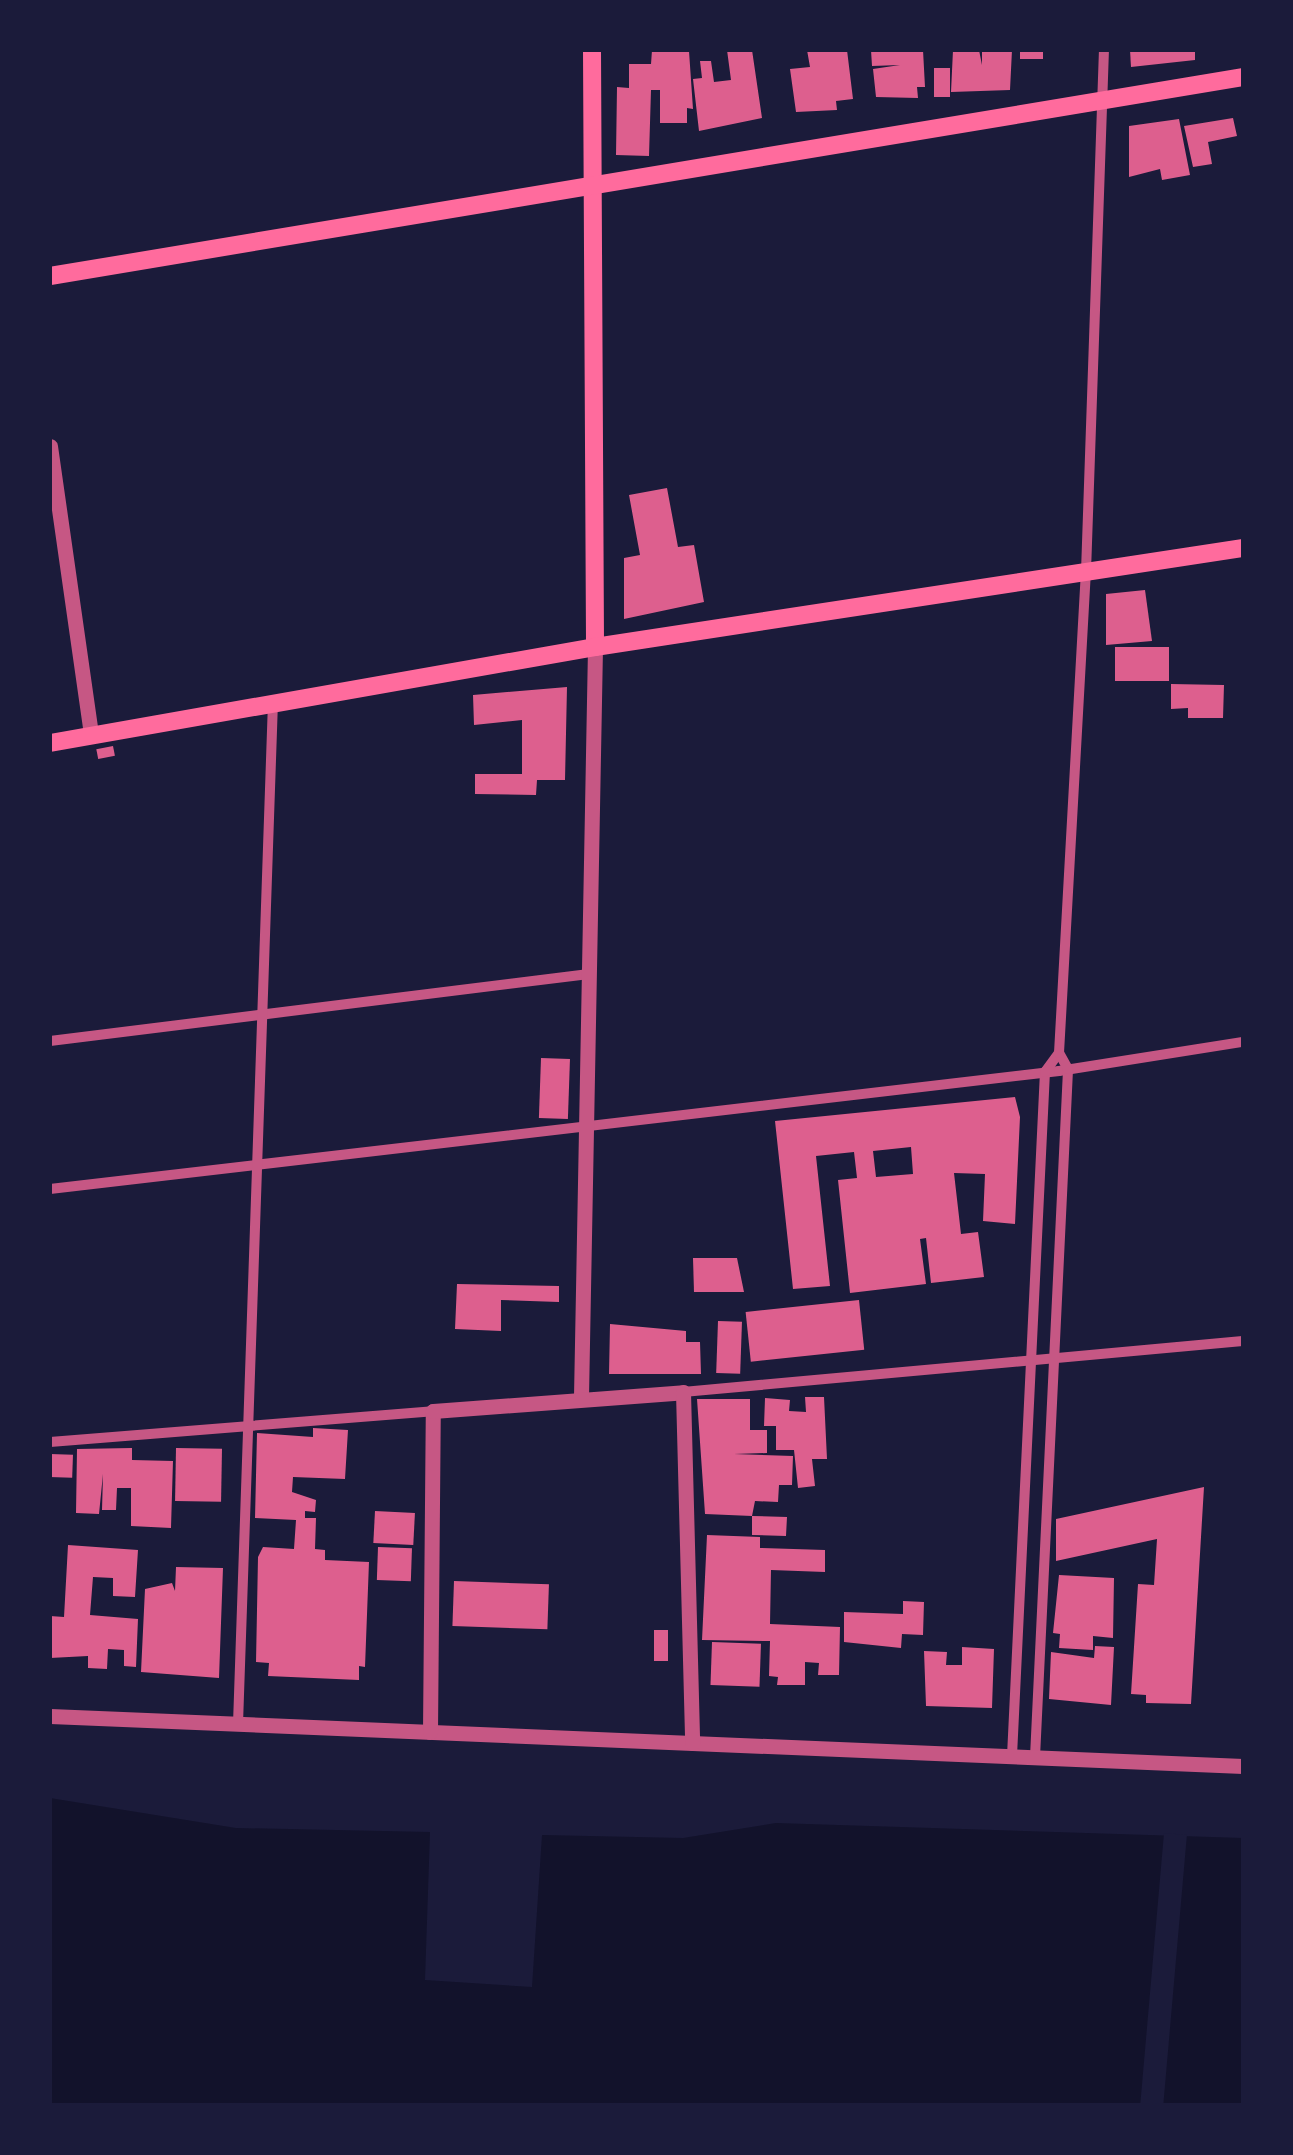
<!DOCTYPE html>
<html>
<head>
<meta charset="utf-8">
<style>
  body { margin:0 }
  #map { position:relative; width:1293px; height:2155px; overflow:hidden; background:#1b1b3a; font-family:Karla,sans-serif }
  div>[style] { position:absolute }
  .water>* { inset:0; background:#12122b }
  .pier>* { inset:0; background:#1b1b3a; transform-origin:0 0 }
  .building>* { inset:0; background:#dd5f8e; transform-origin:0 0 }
  .minor>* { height:10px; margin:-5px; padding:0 5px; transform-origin:5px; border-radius:5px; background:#c65784 }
  .tertiary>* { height:15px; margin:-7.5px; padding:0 7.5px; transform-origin:7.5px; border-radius:7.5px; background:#c65784 }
  .secondary>* { height:18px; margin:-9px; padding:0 9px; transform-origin:9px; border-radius:9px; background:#ff6b9d }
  span { translate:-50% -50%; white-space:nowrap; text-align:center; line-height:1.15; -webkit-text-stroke:10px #1b1b3a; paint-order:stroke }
  .frame { position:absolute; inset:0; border:52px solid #1b1b3a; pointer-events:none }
</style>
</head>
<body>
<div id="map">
  <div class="water">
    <div style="clip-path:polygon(50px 1798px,236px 1828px,430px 1832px,425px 1980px,532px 1987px,542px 1835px,683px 1838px,776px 1823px,1243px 1838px,1243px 2105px,50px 2105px)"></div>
  </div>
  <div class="pier">
    <div style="left:1164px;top:1833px;width:23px;height:272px;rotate:5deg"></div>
  </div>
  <div class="building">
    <div style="clip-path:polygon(652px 50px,689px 51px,693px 109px,687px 108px,687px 123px,660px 123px,660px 90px,651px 90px,649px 156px,616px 155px,617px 87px,629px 88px,629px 64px,651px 64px)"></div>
    <div style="clip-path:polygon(727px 50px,752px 50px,762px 118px,699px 131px,693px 79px,702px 78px,700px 61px,711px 61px,714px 82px,731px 80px)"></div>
    <div style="clip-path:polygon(807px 50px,847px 50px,853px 99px,836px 101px,837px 110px,796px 112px,790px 69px,810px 67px)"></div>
    <div style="clip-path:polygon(871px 50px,923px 50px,925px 87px,917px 87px,918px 98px,876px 97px,873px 69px,900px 65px,872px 66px)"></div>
    <div style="clip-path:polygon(953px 50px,979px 50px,982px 65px,982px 50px,1012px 50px,1010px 90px,951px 92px)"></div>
    <div style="left:1020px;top:50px;width:23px;height:9px"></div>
    <div style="clip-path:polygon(1130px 50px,1195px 50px,1195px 60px,1131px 67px)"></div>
    <div style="left:934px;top:68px;width:16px;height:29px"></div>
    <div style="clip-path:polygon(1233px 118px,1237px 136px,1208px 142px,1212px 164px,1193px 167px,1184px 126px)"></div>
    <div style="clip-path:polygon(1179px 119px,1190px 175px,1162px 180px,1160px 169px,1129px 177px,1129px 126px)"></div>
    <div style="clip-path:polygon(667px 488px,678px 547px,694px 545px,704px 602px,624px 619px,624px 558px,640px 555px,629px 495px)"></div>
    <div style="clip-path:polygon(1145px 590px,1152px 641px,1106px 645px,1106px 594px)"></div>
    <div style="left:1115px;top:647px;width:54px;height:34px"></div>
    <div style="clip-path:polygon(1171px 684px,1224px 685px,1223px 718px,1188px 718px,1188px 708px,1171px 709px)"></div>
    <div style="clip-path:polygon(567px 687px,565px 780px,537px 780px,536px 795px,475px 794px,475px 774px,522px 774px,522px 720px,474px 725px,473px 695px)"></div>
    <div style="left:113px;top:746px;width:10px;height:17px;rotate:79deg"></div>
    <div style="left:541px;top:1058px;width:29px;height:60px;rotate:2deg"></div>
    <div style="clip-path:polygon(evenodd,1015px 1097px,1020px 1117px,1015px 1224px,983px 1221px,985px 1174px,954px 1173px,961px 1234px,978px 1232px,984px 1277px,931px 1283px,926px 1238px,920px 1239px,926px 1284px,850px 1293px,838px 1180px,857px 1178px,854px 1152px,816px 1156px,830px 1286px,793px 1289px,775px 1121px,1015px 1097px,911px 1147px,913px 1174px,876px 1177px,873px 1151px,911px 1147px)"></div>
    <div style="clip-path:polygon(693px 1258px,737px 1258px,744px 1292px,694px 1292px)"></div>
    <div style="clip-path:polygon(457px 1284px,559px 1286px,559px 1302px,501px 1300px,501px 1331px,455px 1329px)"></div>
    <div style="left:859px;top:1300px;width:50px;height:114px;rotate:84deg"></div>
    <div style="left:718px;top:1321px;width:24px;height:52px;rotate:2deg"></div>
    <div style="clip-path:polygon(610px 1324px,686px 1331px,686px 1342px,700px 1342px,701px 1374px,609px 1374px)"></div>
    <div style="clip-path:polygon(805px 1397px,824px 1397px,827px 1459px,812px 1459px,815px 1486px,798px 1488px,794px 1450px,776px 1450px,776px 1426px,764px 1426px,765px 1398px,790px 1400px,789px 1411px,806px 1412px)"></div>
    <div style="clip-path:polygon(697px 1399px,750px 1399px,750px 1430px,767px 1430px,767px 1453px,734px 1454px,793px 1456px,792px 1485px,779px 1485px,778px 1502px,755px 1501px,752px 1516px,787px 1517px,786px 1536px,752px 1535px,752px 1516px,705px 1514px)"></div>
    <div style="clip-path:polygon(313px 1428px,348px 1430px,345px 1479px,293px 1477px,292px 1492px,316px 1500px,315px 1512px,305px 1511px,305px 1518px,316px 1518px,315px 1549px,325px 1550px,325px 1560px,369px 1562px,365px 1667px,359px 1666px,359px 1680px,268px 1676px,269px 1663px,256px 1662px,258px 1557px,263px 1547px,294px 1549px,296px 1520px,255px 1518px,257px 1433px,313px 1437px)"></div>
    <div style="clip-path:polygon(132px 1448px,132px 1460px,173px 1461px,171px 1528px,131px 1526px,131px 1488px,117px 1488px,116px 1510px,102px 1510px,103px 1474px,99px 1514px,76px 1513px,77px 1449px)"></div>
    <div style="left:176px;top:1448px;width:46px;height:53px;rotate:1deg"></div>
    <div style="left:50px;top:1454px;width:23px;height:23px;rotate:2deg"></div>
    <div style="clip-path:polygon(1204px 1487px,1191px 1704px,1146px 1703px,1146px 1695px,1131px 1694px,1138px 1584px,1154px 1585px,1157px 1539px,1056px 1561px,1056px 1519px)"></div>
    <div style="left:375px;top:1511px;width:40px;height:32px;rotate:3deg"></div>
    <div style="clip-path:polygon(707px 1535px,760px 1537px,760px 1548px,825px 1550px,825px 1572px,771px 1570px,770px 1624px,840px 1627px,839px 1675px,818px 1675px,819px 1663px,805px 1662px,805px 1685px,777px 1685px,778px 1677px,769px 1676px,770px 1641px,702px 1640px)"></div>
    <div style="clip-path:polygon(68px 1545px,138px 1550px,135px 1597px,113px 1596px,113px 1578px,93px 1577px,90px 1615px,138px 1619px,136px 1667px,124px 1666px,124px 1650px,108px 1649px,107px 1669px,88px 1668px,88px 1656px,50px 1658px,50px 1616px,64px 1617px)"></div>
    <div style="left:378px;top:1547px;width:34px;height:33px;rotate:2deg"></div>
    <div style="clip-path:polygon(176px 1567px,223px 1568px,219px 1678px,141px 1672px,145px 1589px,172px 1583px,175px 1591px)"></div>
    <div style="clip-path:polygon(1059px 1575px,1114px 1578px,1113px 1638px,1093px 1636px,1093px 1650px,1059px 1648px,1060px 1634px,1053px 1633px)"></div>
    <div style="left:454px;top:1581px;width:95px;height:45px;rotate:2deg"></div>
    <div style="clip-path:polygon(903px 1601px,924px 1602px,923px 1635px,902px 1634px,901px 1648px,844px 1642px,844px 1612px,903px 1614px)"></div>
    <div style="left:668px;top:1630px;width:31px;height:14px;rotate:90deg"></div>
    <div style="left:712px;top:1642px;width:49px;height:43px;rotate:2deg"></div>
    <div style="clip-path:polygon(1095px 1646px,1114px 1647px,1111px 1705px,1049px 1699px,1051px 1652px,1094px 1658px)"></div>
    <div style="clip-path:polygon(962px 1647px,994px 1649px,992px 1708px,926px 1706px,924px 1651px,947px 1652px,946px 1665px,962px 1665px)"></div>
  </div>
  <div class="minor">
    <div style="left:50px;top:1041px;width:543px;rotate:-7.09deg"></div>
    <div style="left:50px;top:1189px;width:1016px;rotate:-6.67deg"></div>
    <div style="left:1059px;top:1071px;width:186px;rotate:-9deg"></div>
    <div style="left:683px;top:1392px;width:562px;rotate:-5.2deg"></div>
    <div style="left:50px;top:1442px;width:384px;rotate:-4.6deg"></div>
    <div style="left:238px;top:1724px;width:1022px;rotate:-88.04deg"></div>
    <div style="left:1012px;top:1756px;width:685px;rotate:-87.24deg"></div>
    <div style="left:1045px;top:1072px;width:24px;rotate:-54deg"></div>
    <div style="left:1035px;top:1757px;width:689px;rotate:-87.25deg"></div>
    <div style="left:1068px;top:1069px;width:18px;rotate:-119deg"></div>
    <div style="left:1059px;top:1053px;width:482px;rotate:-86.8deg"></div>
    <div style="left:1086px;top:572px;width:522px;rotate:-88.03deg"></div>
  </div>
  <div class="tertiary">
    <div style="left:50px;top:446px;width:291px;rotate:81.9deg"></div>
    <div style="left:581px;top:1397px;width:750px;rotate:-88.93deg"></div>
    <div style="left:50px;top:1716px;width:1194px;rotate:2.4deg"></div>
    <div style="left:430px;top:1732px;width:321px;rotate:-89.5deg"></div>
    <div style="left:433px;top:1411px;width:251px;rotate:-4.3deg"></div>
    <div style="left:683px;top:1392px;width:351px;rotate:88.5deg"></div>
  </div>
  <div class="secondary">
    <div style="left:592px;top:50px;width:597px;rotate:89.71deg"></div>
    <div style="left:50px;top:276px;width:1209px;rotate:-9.47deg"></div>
    <div style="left:50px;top:743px;width:553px;rotate:-9.99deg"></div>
    <div style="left:595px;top:647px;width:656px;rotate:-8.69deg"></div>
  </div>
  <div class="frame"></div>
</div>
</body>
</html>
